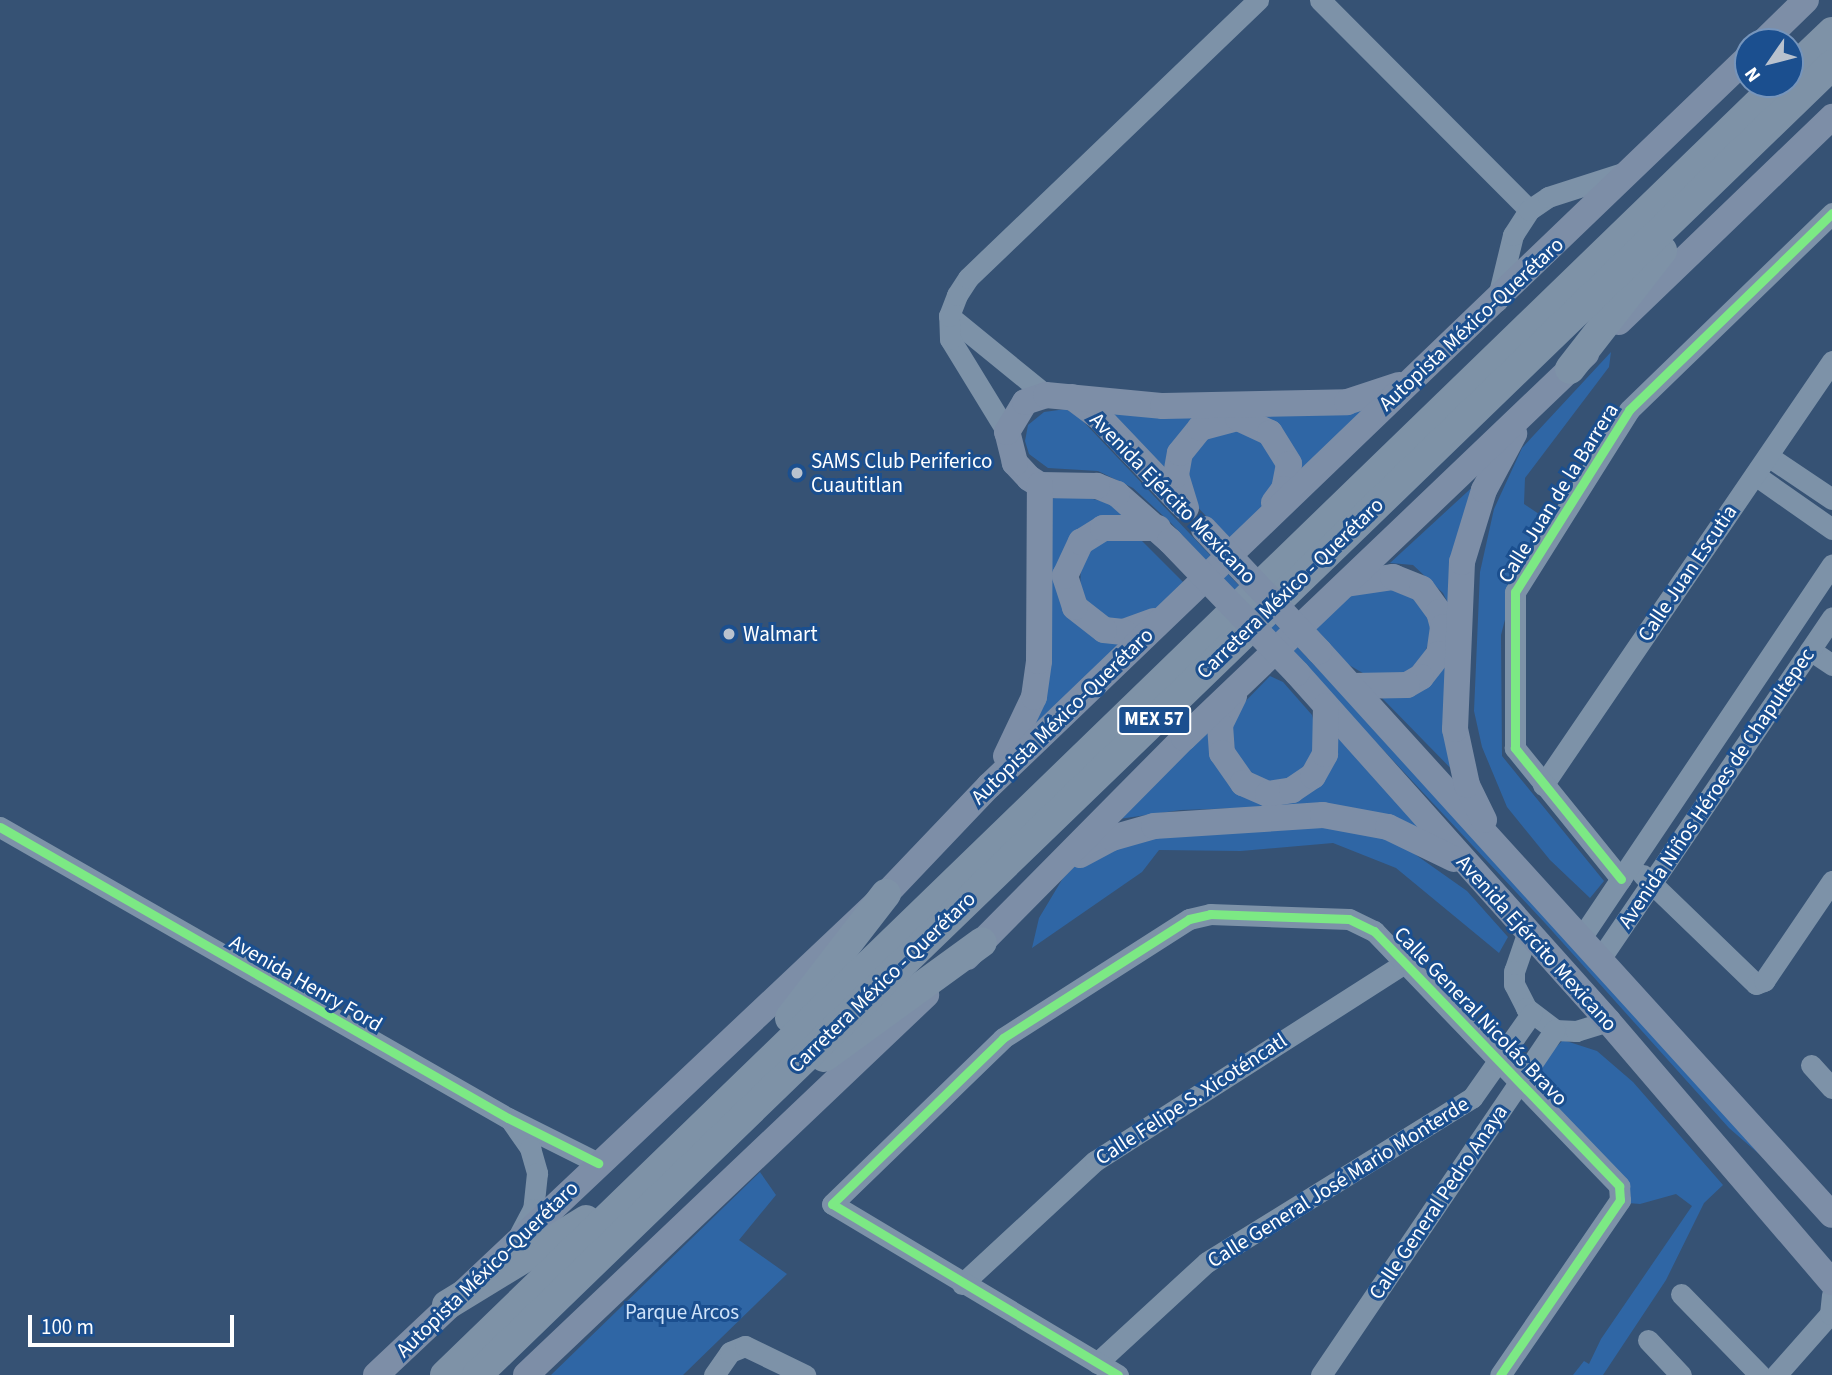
<!DOCTYPE html>
<meta charset="utf-8">
<style>
body{margin:0}
#map{position:relative;width:1832px;height:1375px;overflow:hidden;background:#365274;font-family:"Source Sans 3",sans-serif}
div>[style]{position:absolute}
.green>*{inset:0;background:#2f66a5}
.minor>*{height:21px;margin:-10.5px;padding:0 10.5px;transform-origin:10.5px;border-radius:10.5px;background:#7d92a8}
.major>*{height:26px;margin:-13px;padding:0 13px;transform-origin:13px;border-radius:13px;background:#7d8ea7}
.highway>*{height:30px;margin:-15px;padding:0 15px;transform-origin:15px;border-radius:15px;background:#7e92a7}
.major-bridge>*{height:26px;margin:-13px;padding:0 13px;transform-origin:13px;border-radius:13px;background:#7d8ea7}
.cycleway>*{height:9px;margin:-4.5px;padding:0 4.5px;transform-origin:4.5px;border-radius:4.5px;background:#7ce984}
.dots>*{width:19px;height:19px;translate:-50% -50%;box-sizing:border-box;border:4px solid #1b4f8f;border-radius:50%}
span{translate:-50% -50%;white-space:nowrap;text-align:center;line-height:1.15;-webkit-text-stroke:6px #1b4f8f;paint-order:stroke}
.shield-label span{padding:2px 5px;background:#1b4f8f;border:2px solid;border-radius:5px;-webkit-text-stroke-width:0}
.shield-label{font-size:19px;color:#fff;font-weight:700}
.street-label{font-size:21px;color:#fff}
.poi-label{font-size:21px;color:#fff}
.left{translate:0 -50%;text-align:left}
.park-label{font-size:21px;color:#cfe3fa}
.north{position:absolute;left:1734px;top:28px;width:70px;height:70px;box-sizing:border-box;background:#1b4f8f;border:2px solid #7695bc;border-radius:50%;rotate:235deg;font-size:19px;font-weight:700;line-height:28px;text-align:center;color:#fff}
.north::after{content:'';display:block;margin:auto;width:24px;height:32px;background:#b9c2ce;clip-path:polygon(50% 0,100% 100%,50% 72%,0 100%)}
.scale{position:absolute;left:28px;top:1315px;width:206px;height:32px;box-sizing:border-box;border:4px solid #fff;border-top:0;padding-left:9px;font-size:21px;line-height:24px;white-space:nowrap;color:#fff;-webkit-text-stroke:5px #1b4f8f;paint-order:stroke}
</style>
<div id="map">
<div class="green">
<div style="clip-path:polygon(1611px 352px,1609px 367px,1525px 478px,1524px 504px,1545px 518px,1507px 580px,1510px 600px,1501px 635px,1502px 756px,1604px 881px,1590px 898px,1550px 860px,1507px 807px,1482px 747px,1474px 711px,1480px 572px,1494px 509px,1522px 448px)"></div>
<div style="clip-path:polygon(1375px 402px,1298px 473px,1295px 458px,1220px 414px,1167px 476px,1104px 411px)"></div>
<div style="clip-path:polygon(1066px 409px,1080px 418px,1562px 926px,1759px 1154px,1729px 1128px,1545px 923px,1171px 523px,1133px 488px,1098px 471px,1048px 468px,1029px 454px,1025px 441px,1028px 425px,1044px 412px)"></div>
<div style="clip-path:polygon(1233px 423px,1277px 452px,1277px 492px,1230px 542px,1193px 502px,1184px 468px,1191px 445px)"></div>
<div style="clip-path:polygon(1479px 481px,1456px 562px,1467px 785px,1380px 696px,1407px 695px,1450px 607px,1443px 593px,1413px 565px,1390px 563px)"></div>
<div style="clip-path:polygon(1077px 495px,1113px 504px,1132px 518px,1115px 518px,1058px 583px,1132px 635px,1024px 738px,1049px 499px)"></div>
<div style="clip-path:polygon(1113px 535px,1141px 540px,1185px 584px,1158px 611px,1109px 622px,1080px 600px,1081px 557px)"></div>
<div style="clip-path:polygon(1378px 578px,1415px 594px,1436px 624px,1418px 670px,1375px 680px,1342px 661px,1314px 629px,1355px 590px)"></div>
<div style="clip-path:polygon(1270px 676px,1283px 682px,1312px 715px,1318px 740px,1308px 764px,1289px 779px,1263px 783px,1228px 750px,1235px 712px)"></div>
<div style="clip-path:polygon(1215px 725px,1214px 737px,1281px 801px,1334px 734px,1437px 840px,1242px 808px,1181px 810px,1119px 819px)"></div>
<div style="clip-path:polygon(1362px 827px,1399px 843px,1467px 891px,1508px 937px,1499px 953px,1396px 868px,1333px 843px,1241px 851px,1159px 850px,1142px 872px,1032px 948px,1039px 918px,1063px 878px,1081px 860px,1112px 844px,1205px 829px)"></div>
<div style="clip-path:polygon(1563px 1040px,1597px 1051px,1633px 1082px,1723px 1185px,1704px 1203px,1666px 1280px,1603px 1375px,1573px 1375px,1584px 1361px,1589px 1364px,1601px 1339px,1692px 1206px,1676px 1194px,1640px 1204px,1628px 1203px,1525px 1091px,1535px 1069px)"></div>
<div style="clip-path:polygon(760px 1172px,776px 1195px,739px 1240px,787px 1274px,683px 1375px,551px 1375px)"></div>
</div>
<div class="minor">
<div style="left:1320px;top:0;width:296px;rotate:45.1deg"></div>
<div style="left:1497px;top:301px;width:68px;rotate:-76.4deg"></div>
<div style="left:1513px;top:235px;width:30px;rotate:-57deg"></div>
<div style="left:1529px;top:210px;width:23px;rotate:-34deg"></div>
<div style="left:1548px;top:197px;width:85px;rotate:-17.8deg"></div>
<div style="left:949px;top:316px;width:125px;rotate:39.2deg"></div>
<div style="left:1007px;top:432px;width:109px;rotate:-121.5deg"></div>
<div style="left:950px;top:339px;width:23px;rotate:-92deg"></div>
<div style="left:949px;top:316px;width:22px;rotate:-69deg"></div>
<div style="left:957px;top:295px;width:20px;rotate:-57deg"></div>
<div style="left:968px;top:278px;width:402px;rotate:-43.8deg"></div>
<div style="left:1768px;top:456px;width:77px;rotate:33.9deg"></div>
<div style="left:1755px;top:475px;width:94px;rotate:35deg"></div>
<div style="left:1810px;top:650px;width:27px;rotate:34deg"></div>
<div style="left:1543px;top:785px;width:513px;rotate:-55.72deg"></div>
<div style="left:0;top:827px;width:585px;rotate:29.81deg"></div>
<div style="left:508px;top:1118px;width:101px;rotate:26.6deg"></div>
<div style="left:1643px;top:875px;width:157px;rotate:44deg"></div>
<div style="left:1756px;top:984px;width:9px;rotate:-21deg"></div>
<div style="left:1764px;top:981px;width:121px;rotate:-55.8deg"></div>
<div style="left:1621px;top:879px;width:169px;rotate:-129deg"></div>
<div style="left:1515px;top:748px;width:156px;rotate:-90deg"></div>
<div style="left:1515px;top:592px;width:215px;rotate:-57.9deg"></div>
<div style="left:1629px;top:410px;width:283px;rotate:-44.1deg"></div>
<div style="left:1527px;top:934px;width:39px;rotate:109deg"></div>
<div style="left:1514px;top:971px;width:13px;rotate:90deg"></div>
<div style="left:1514px;top:984px;width:27px;rotate:63deg"></div>
<div style="left:1526px;top:1008px;width:36px;rotate:37deg"></div>
<div style="left:1555px;top:1030px;width:21px;rotate:3deg"></div>
<div style="left:1576px;top:1031px;width:34px;rotate:-17deg"></div>
<div style="left:1581px;top:938px;width:450px;rotate:-56.1deg"></div>
<div style="left:1600px;top:959px;width:413px;rotate:-55.8deg"></div>
<div style="left:1811px;top:1065px;width:31px;rotate:48deg"></div>
<div style="left:512px;top:1122px;width:32px;rotate:55deg"></div>
<div style="left:530px;top:1148px;width:26px;rotate:74deg"></div>
<div style="left:537px;top:1173px;width:36px;rotate:96deg"></div>
<div style="left:533px;top:1209px;width:27px;rotate:118deg"></div>
<div style="left:962px;top:1284px;width:181px;rotate:-42.8deg"></div>
<div style="left:1095px;top:1161px;width:368px;rotate:-32.6deg"></div>
<div style="left:1681px;top:1294px;width:113px;rotate:45.7deg"></div>
<div style="left:1648px;top:1340px;width:48px;rotate:46.7deg"></div>
<div style="left:1097px;top:1363px;width:149px;rotate:-42.6deg"></div>
<div style="left:1207px;top:1262px;width:312px;rotate:-31.8deg"></div>
<div style="left:1472px;top:1098px;width:103px;rotate:-54.9deg"></div>
<div style="left:714px;top:1375px;width:28px;rotate:-55deg"></div>
<div style="left:730px;top:1352px;width:16px;rotate:-22deg"></div>
<div style="left:745px;top:1346px;width:67px;rotate:25.8deg"></div>
<div style="left:1118px;top:1375px;width:333px;rotate:-149.1deg"></div>
<div style="left:832px;top:1204px;width:238px;rotate:-44.1deg"></div>
<div style="left:1003px;top:1038px;width:221px;rotate:-32.6deg"></div>
<div style="left:1189px;top:919px;width:22px;rotate:-13deg"></div>
<div style="left:1210px;top:914px;width:139px;rotate:2.1deg"></div>
<div style="left:1349px;top:919px;width:28px;rotate:26deg"></div>
<div style="left:1374px;top:931px;width:354px;rotate:46.1deg"></div>
<div style="left:1619px;top:1186px;width:14px;rotate:86deg"></div>
<div style="left:1620px;top:1200px;width:212px;rotate:124.4deg"></div>
<div style="left:1321px;top:1375px;width:417px;rotate:-55.9deg"></div>
<div style="left:1776px;top:1375px;width:81px;rotate:-48.5deg"></div>
<div style="left:1830px;top:1314px;width:19px;rotate:-84deg"></div>
</div>
<div class="major">
<div style="left:1763px;top:42px;width:60px;rotate:-44.3deg"></div>
<div style="left:1619px;top:322px;width:296px;rotate:-43.9deg"></div>
<div style="left:1072px;top:397px;width:34px;rotate:37deg"></div>
<div style="left:1099px;top:417px;width:119px;rotate:46.4deg"></div>
<div style="left:1186px;top:508px;width:34px;rotate:-107deg"></div>
<div style="left:1176px;top:475px;width:22px;rotate:-80deg"></div>
<div style="left:1180px;top:453px;width:32px;rotate:-51deg"></div>
<div style="left:1200px;top:428px;width:39px;rotate:-15deg"></div>
<div style="left:1238px;top:418px;width:35px;rotate:25deg"></div>
<div style="left:1270px;top:433px;width:36px;rotate:58deg"></div>
<div style="left:1289px;top:464px;width:25px;rotate:101deg"></div>
<div style="left:1284px;top:489px;width:17px;rotate:126deg"></div>
<div style="left:1170px;top:541px;width:71px;rotate:-138.4deg"></div>
<div style="left:1117px;top:494px;width:22px;rotate:-158deg"></div>
<div style="left:1097px;top:486px;width:57px;rotate:-179deg"></div>
<div style="left:1040px;top:485px;width:13px;rotate:-148deg"></div>
<div style="left:1029px;top:478px;width:21px;rotate:-133deg"></div>
<div style="left:1015px;top:463px;width:32px;rotate:-104deg"></div>
<div style="left:1007px;top:432px;width:35px;rotate:-59deg"></div>
<div style="left:1025px;top:402px;width:22px;rotate:-18deg"></div>
<div style="left:1046px;top:395px;width:118px;rotate:5.4deg"></div>
<div style="left:1163px;top:406px;width:184px;rotate:-1.2deg"></div>
<div style="left:1347px;top:402px;width:55px;rotate:-18.1deg"></div>
<div style="left:1346px;top:584px;width:48px;rotate:-8.5deg"></div>
<div style="left:1393px;top:577px;width:31px;rotate:22deg"></div>
<div style="left:1422px;top:589px;width:29px;rotate:54deg"></div>
<div style="left:1439px;top:612px;width:16px;rotate:75deg"></div>
<div style="left:1443px;top:627px;width:27px;rotate:98deg"></div>
<div style="left:1439px;top:654px;width:29px;rotate:128deg"></div>
<div style="left:1421px;top:677px;width:16px;rotate:150deg"></div>
<div style="left:1407px;top:685px;width:55px;rotate:179deg"></div>
<div style="left:1154px;top:621px;width:33px;rotate:160deg"></div>
<div style="left:1123px;top:632px;width:19px;rotate:-174deg"></div>
<div style="left:1104px;top:630px;width:37px;rotate:-142deg"></div>
<div style="left:1075px;top:607px;width:33px;rotate:-108deg"></div>
<div style="left:1065px;top:576px;width:38px;rotate:-65deg"></div>
<div style="left:1081px;top:542px;width:26px;rotate:-32deg"></div>
<div style="left:1103px;top:528px;width:55px"></div>
<div style="left:1319px;top:651px;width:762px;rotate:47.71deg"></div>
<div style="left:1297px;top:673px;width:467px;rotate:48.2deg"></div>
<div style="left:1608px;top:1021px;width:344px;rotate:49.4deg"></div>
<div style="left:1234px;top:696px;width:32px;rotate:116deg"></div>
<div style="left:1220px;top:725px;width:28px;rotate:86deg"></div>
<div style="left:1222px;top:753px;width:37px;rotate:55deg"></div>
<div style="left:1243px;top:783px;width:27px;rotate:24deg"></div>
<div style="left:1268px;top:794px;width:24px;rotate:-9deg"></div>
<div style="left:1292px;top:790px;width:25px;rotate:-34deg"></div>
<div style="left:1313px;top:776px;width:25px;rotate:-61deg"></div>
<div style="left:1325px;top:754px;width:48px;rotate:-88.8deg"></div>
<div style="left:1006px;top:756px;width:65px;rotate:-64.6deg"></div>
<div style="left:1034px;top:697px;width:36px;rotate:-82deg"></div>
<div style="left:1039px;top:661px;width:176px;rotate:-89.7deg"></div>
<div style="left:1484px;top:820px;width:39px;rotate:-116deg"></div>
<div style="left:1467px;top:785px;width:57px;rotate:-102.1deg"></div>
<div style="left:1455px;top:729px;width:167px;rotate:-87.6deg"></div>
<div style="left:1462px;top:562px;width:75px;rotate:-73deg"></div>
<div style="left:1484px;top:490px;width:64px;rotate:-61.8deg"></div>
<div style="left:1080px;top:855px;width:36px;rotate:-28deg"></div>
<div style="left:1112px;top:838px;width:44px;rotate:-15.9deg"></div>
<div style="left:1154px;top:826px;width:169px;rotate:-3.7deg"></div>
<div style="left:1323px;top:815px;width:66px;rotate:10.5deg"></div>
<div style="left:1388px;top:827px;width:73px;rotate:25.9deg"></div>
<div style="left:967px;top:957px;width:308px;rotate:-45.3deg"></div>
<div style="left:1184px;top:738px;width:556px;rotate:-43.69deg"></div>
<div style="left:376px;top:1375px;width:701px;rotate:-43.32deg"></div>
<div style="left:886px;top:894px;width:149px;rotate:-46.4deg"></div>
<div style="left:989px;top:786px;width:1052px;rotate:-43.84deg"></div>
<div style="left:526px;top:1375px;width:552px;rotate:-43.53deg"></div>
</div>
<div class="highway">
<div style="left:1790px;top:72px;width:58px;rotate:-43.6deg"></div>
<div style="left:1570px;top:369px;width:150px;rotate:-52.1deg"></div>
<div style="left:790px;top:1018px;width:157px;rotate:-52.3deg"></div>
<div style="left:824px;top:1057px;width:195px;rotate:-36deg"></div>
<div style="left:447px;top:1305px;width:163px;rotate:-31.4deg"></div>
<div style="left:445px;top:1375px;width:1856px;rotate:-44.08deg"></div>
<div style="left:477px;top:1375px;width:1885px;rotate:-44.03deg"></div>
</div>
<div class="major-bridge">
<div style="left:1204px;top:529px;width:168px;rotate:46.7deg"></div>
<div style="left:1170px;top:541px;width:183px;rotate:46.1deg"></div>
</div>
<div class="cycleway">
<div style="left:0;top:827px;width:585px;rotate:29.81deg"></div>
<div style="left:508px;top:1118px;width:101px;rotate:26.6deg"></div>
<div style="left:1621px;top:879px;width:169px;rotate:-129deg"></div>
<div style="left:1515px;top:748px;width:156px;rotate:-90deg"></div>
<div style="left:1515px;top:592px;width:215px;rotate:-57.9deg"></div>
<div style="left:1629px;top:410px;width:283px;rotate:-44.1deg"></div>
<div style="left:1118px;top:1375px;width:333px;rotate:-149.1deg"></div>
<div style="left:832px;top:1204px;width:238px;rotate:-44.1deg"></div>
<div style="left:1003px;top:1038px;width:221px;rotate:-32.6deg"></div>
<div style="left:1189px;top:919px;width:22px;rotate:-13deg"></div>
<div style="left:1210px;top:914px;width:139px;rotate:2.1deg"></div>
<div style="left:1349px;top:919px;width:28px;rotate:26deg"></div>
<div style="left:1374px;top:931px;width:354px;rotate:46.1deg"></div>
<div style="left:1619px;top:1186px;width:14px;rotate:86deg"></div>
<div style="left:1620px;top:1200px;width:212px;rotate:124.4deg"></div>
</div>
<div class="dots">
<div style="left:797px;top:473px;background:#b9c2ce"></div>
<div style="left:729px;top:634px;background:#b9c2ce"></div>
</div>
<div class="shield-label">
<span style="left:1154px;top:720px">MEX 57</span>
</div>
<div class="street-label">
<span style="left:1471px;top:324px;rotate:-43deg">Autopista México-Querétaro</span>
<span style="left:1558px;top:493px;rotate:-58deg">Calle Juan de la Barrera</span>
<span style="left:1173px;top:498px;rotate:46deg">Avenida Ejército Mexicano</span>
<span style="left:1687px;top:573px;rotate:-56deg">Calle Juan Escutia</span>
<span style="left:1290px;top:588px;rotate:-44deg">Carretera México - Querétaro</span>
<span style="left:1062px;top:716px;rotate:-44deg">Autopista México-Querétaro</span>
<span style="left:1716px;top:788px;rotate:-56deg">Avenida Niños Héroes de Chapultepec</span>
<span style="left:1537px;top:943px;rotate:48deg">Avenida Ejército Mexicano</span>
<span style="left:882px;top:982px;rotate:-44deg">Carretera México - Querétaro</span>
<span style="left:306px;top:983px;rotate:30deg">Avenida Henry Ford</span>
<span style="left:1481px;top:1016px;rotate:46deg">Calle General Nicolás Bravo</span>
<span style="left:1191px;top:1099px;rotate:-33deg">Calle Felipe S. Xicoténcatl</span>
<span style="left:1338px;top:1182px;rotate:-32deg">Calle General José Mario Monterde</span>
<span style="left:1438px;top:1202px;rotate:-56deg">Calle General Pedro Anaya</span>
<span style="left:487px;top:1269px;rotate:-44deg">Autopista México-Querétaro</span>
</div>
<div class="poi-label">
<span class="left" style="left:811px;top:473px">SAMS Club Periferico<br>Cuautitlan</span>
<span class="left" style="left:743px;top:634px">Walmart</span>
</div>
<div class="park-label">
<span style="left:682px;top:1312px">Parque Arcos</span>
</div>
<div class="north">N</div>
<div class="scale">100 m</div>
</div>
